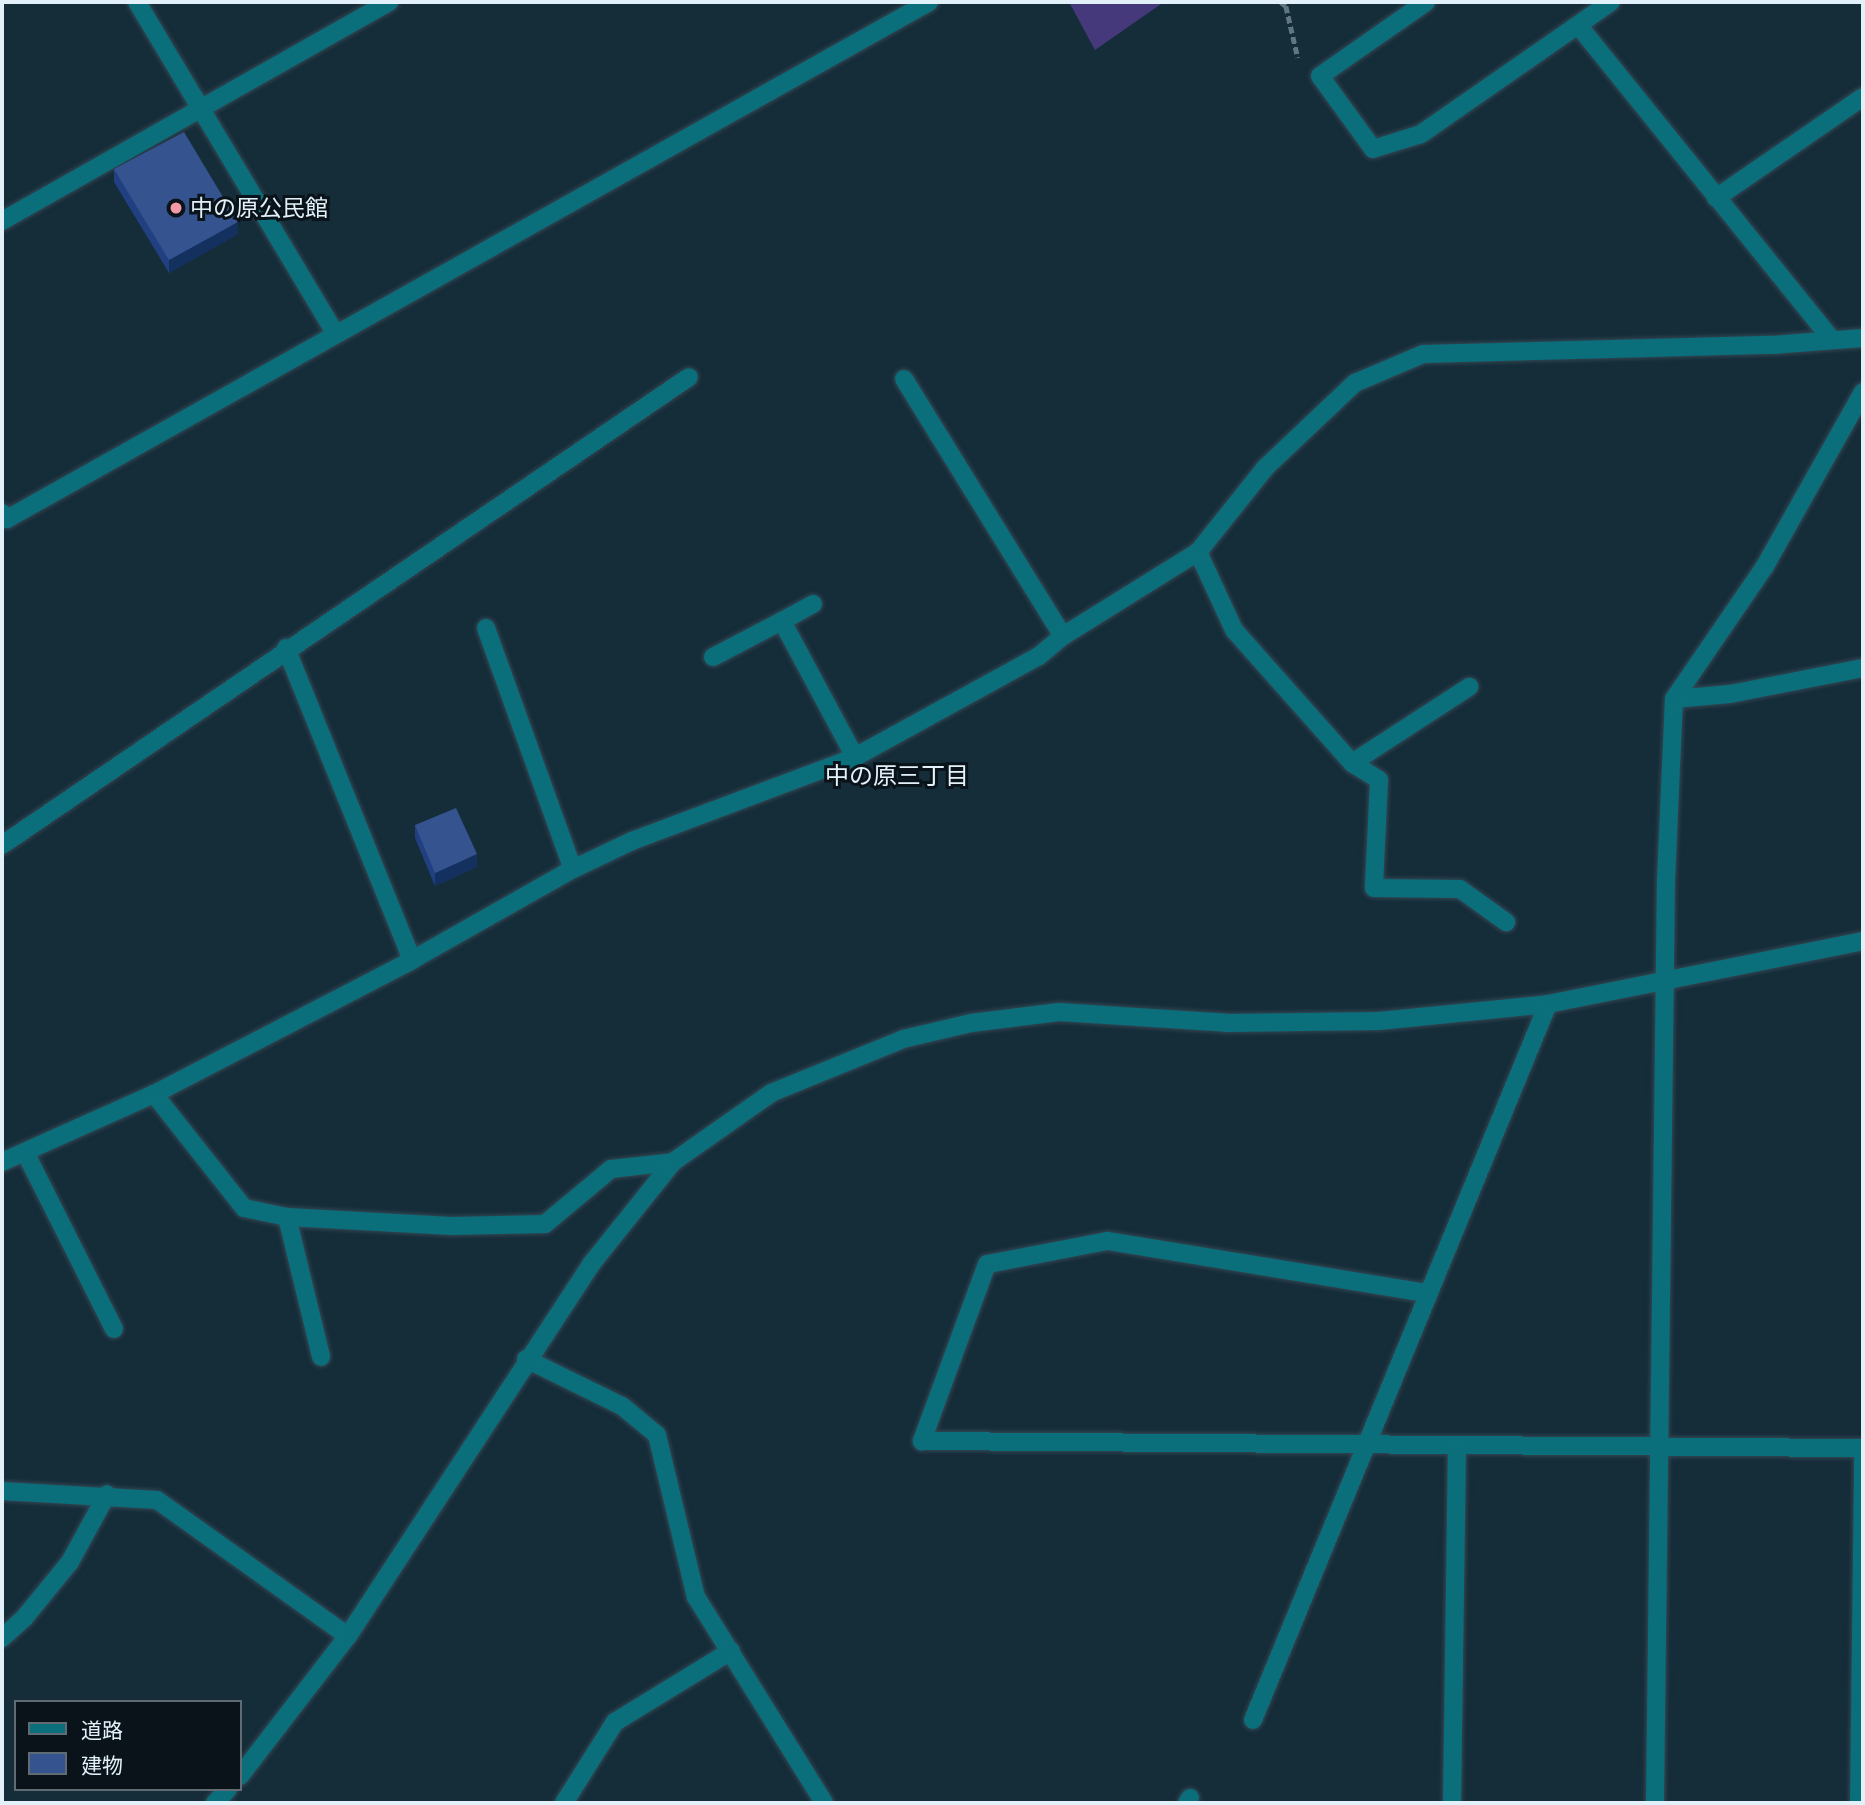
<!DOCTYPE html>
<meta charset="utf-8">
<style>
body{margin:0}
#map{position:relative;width:1865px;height:1805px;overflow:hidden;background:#152c39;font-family:"Zilla Slab","Noto Sans JP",serif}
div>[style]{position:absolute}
.green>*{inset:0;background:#46397b}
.path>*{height:4.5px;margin-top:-2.25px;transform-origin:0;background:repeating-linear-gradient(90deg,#627681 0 7px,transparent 0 10.5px)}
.roads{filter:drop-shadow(0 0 2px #324754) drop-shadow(0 0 2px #324754)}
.minor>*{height:18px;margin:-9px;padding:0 9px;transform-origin:9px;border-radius:9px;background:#0b6f7b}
.wall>*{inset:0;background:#214081}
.shaded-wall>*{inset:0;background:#13305f}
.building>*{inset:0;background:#35538e}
.dots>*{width:19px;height:19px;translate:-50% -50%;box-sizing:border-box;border:4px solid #091319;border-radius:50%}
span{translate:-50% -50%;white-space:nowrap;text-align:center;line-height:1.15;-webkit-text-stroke:6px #091319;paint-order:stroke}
.poi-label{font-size:23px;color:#e2f0f9}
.left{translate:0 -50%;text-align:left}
.neighbourhood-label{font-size:24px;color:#e2f0f9}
.frame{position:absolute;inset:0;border:4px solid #e2f0f9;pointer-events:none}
.legend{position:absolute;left:14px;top:1700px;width:228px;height:91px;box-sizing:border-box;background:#091319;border:2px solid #606b73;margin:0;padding:9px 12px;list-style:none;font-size:21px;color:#e2f0f9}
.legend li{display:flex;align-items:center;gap:14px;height:35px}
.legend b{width:35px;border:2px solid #606b73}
</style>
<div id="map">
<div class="green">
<div style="clip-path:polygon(1069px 2px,1164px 2px,1095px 50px)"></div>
</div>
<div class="path">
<div style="left:1281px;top:2px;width:6px;rotate:39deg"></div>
<div style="left:1286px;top:6px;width:53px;rotate:77deg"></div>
</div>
<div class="roads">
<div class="minor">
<div style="left:137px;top:2px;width:387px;rotate:59.1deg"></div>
<div style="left:1426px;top:2px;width:129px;rotate:145.1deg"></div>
<div style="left:1320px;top:76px;width:90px;rotate:54deg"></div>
<div style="left:1373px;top:149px;width:50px;rotate:-17.4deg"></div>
<div style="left:1421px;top:134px;width:231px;rotate:-34.8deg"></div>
<div style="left:1578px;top:25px;width:402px;rotate:51.1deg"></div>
<div style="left:1716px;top:198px;width:178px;rotate:-34.5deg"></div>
<div style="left:2px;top:221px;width:445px;rotate:-29.5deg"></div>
<div style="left:904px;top:379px;width:302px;rotate:58.3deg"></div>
<div style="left:2px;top:513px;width:8px;rotate:50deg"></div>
<div style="left:7px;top:519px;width:1057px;rotate:-29.28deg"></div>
<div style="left:1198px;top:552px;width:86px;rotate:65.2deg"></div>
<div style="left:1234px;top:630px;width:178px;rotate:48.4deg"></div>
<div style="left:1352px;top:763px;width:32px;rotate:32deg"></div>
<div style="left:1379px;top:780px;width:108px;rotate:92.7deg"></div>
<div style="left:1374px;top:888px;width:86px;rotate:0.7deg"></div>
<div style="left:1460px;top:889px;width:57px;rotate:35.7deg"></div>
<div style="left:813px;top:604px;width:35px;rotate:151deg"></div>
<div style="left:782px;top:621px;width:154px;rotate:61.8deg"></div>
<div style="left:486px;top:628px;width:256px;rotate:70.2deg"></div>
<div style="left:286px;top:648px;width:336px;rotate:68deg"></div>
<div style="left:713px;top:657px;width:78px;rotate:-27.6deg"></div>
<div style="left:1674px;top:699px;width:56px;rotate:-5.1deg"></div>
<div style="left:1730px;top:694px;width:136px;rotate:-11.1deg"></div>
<div style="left:1352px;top:763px;width:140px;rotate:-33deg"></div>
<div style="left:2px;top:845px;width:831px;rotate:-34.26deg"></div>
<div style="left:154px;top:1094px;width:145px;rotate:51.7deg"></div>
<div style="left:244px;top:1208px;width:44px;rotate:11.8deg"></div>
<div style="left:287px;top:1217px;width:165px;rotate:3.1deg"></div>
<div style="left:452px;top:1226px;width:93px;rotate:-1.2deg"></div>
<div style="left:545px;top:1224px;width:86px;rotate:-39.8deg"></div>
<div style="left:611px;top:1169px;width:62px;rotate:-6.4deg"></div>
<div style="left:25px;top:1152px;width:198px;rotate:63.3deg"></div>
<div style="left:2px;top:1162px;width:167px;rotate:-24.1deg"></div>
<div style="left:154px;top:1094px;width:291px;rotate:-27.4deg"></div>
<div style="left:412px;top:960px;width:185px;rotate:-29.5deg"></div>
<div style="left:573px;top:869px;width:65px;rotate:-25.4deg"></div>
<div style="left:632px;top:841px;width:238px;rotate:-20.6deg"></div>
<div style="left:855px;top:757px;width:210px;rotate:-28.8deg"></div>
<div style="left:1039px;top:656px;width:31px;rotate:-40deg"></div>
<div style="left:1063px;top:636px;width:159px;rotate:-31.9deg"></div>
<div style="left:1198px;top:552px;width:107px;rotate:-51.4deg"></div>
<div style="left:1265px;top:468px;width:124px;rotate:-43.4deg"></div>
<div style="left:1355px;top:383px;width:74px;rotate:-23.1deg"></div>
<div style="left:1423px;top:354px;width:349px;rotate:-1.5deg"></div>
<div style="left:1772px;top:345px;width:91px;rotate:-4.4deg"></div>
<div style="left:287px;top:1217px;width:144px;rotate:76.3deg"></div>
<div style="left:1426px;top:1293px;width:323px;rotate:-170.7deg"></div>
<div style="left:1107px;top:1241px;width:122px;rotate:169.1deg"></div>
<div style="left:987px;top:1264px;width:189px;rotate:110.2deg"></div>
<div style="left:922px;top:1441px;width:941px;rotate:0.43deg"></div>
<div style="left:526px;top:1359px;width:107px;rotate:26.1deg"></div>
<div style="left:622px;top:1406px;width:45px;rotate:39.6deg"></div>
<div style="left:657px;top:1435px;width:167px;rotate:76.5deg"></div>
<div style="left:696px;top:1597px;width:243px;rotate:58.1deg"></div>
<div style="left:2px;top:1491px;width:155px;rotate:3.3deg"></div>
<div style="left:157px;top:1500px;width:234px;rotate:35.5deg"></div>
<div style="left:2px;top:1638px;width:31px;rotate:-42deg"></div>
<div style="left:25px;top:1617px;width:71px;rotate:-50.7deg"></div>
<div style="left:70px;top:1562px;width:77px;rotate:-61.4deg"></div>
<div style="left:1253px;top:1720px;width:774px;rotate:-67.61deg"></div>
<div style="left:240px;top:1776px;width:177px;rotate:-52.4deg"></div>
<div style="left:348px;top:1636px;width:446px;rotate:-56.8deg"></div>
<div style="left:592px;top:1263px;width:129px;rotate:-51.3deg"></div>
<div style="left:673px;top:1162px;width:120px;rotate:-35.1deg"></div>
<div style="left:771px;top:1093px;width:143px;rotate:-22.2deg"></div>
<div style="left:903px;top:1039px;width:70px;rotate:-13.2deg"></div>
<div style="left:971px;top:1023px;width:89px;rotate:-7.1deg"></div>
<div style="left:1059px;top:1012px;width:168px;rotate:3.7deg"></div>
<div style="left:1227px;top:1023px;width:152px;rotate:-0.8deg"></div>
<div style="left:1379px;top:1021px;width:170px;rotate:-5.7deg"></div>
<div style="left:1548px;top:1004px;width:321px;rotate:-11.3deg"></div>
<div style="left:215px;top:1803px;width:19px;rotate:-47deg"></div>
<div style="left:564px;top:1803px;width:96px;rotate:-57.8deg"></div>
<div style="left:615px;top:1722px;width:136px;rotate:-31.5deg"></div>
<div style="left:1187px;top:1803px;width:6px;rotate:-59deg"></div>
<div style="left:1452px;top:1803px;width:355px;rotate:-89.2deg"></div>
<div style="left:1655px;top:1803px;width:922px;rotate:-89.32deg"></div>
<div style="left:1666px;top:881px;width:182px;rotate:-87.5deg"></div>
<div style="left:1674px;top:699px;width:161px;rotate:-55.6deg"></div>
<div style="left:1765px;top:566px;width:200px;rotate:-60.6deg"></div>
<div style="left:1859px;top:1803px;width:344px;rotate:-89.3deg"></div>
</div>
</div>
<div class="wall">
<div style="clip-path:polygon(114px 169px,238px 234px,169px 273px,114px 182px)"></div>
<div style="clip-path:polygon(415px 825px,477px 867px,435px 886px,415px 838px)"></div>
</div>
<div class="shaded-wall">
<div style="clip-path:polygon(238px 222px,238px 234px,169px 273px,169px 260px)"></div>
<div style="clip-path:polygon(477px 854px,477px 867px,435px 886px,435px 873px)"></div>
</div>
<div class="building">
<div style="clip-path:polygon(184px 132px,238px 222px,169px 260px,114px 169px)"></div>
<div style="clip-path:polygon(456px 808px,477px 854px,435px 873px,415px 825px)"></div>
</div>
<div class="dots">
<div style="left:176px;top:208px;background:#f49aa6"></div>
</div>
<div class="poi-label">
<span class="left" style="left:190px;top:208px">中の原公民館</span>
</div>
<div class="neighbourhood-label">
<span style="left:897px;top:776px">中の原三丁目</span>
</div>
<div class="frame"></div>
<ul class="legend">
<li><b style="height:9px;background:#0b6f7b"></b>道路</li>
<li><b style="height:19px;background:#35538e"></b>建物</li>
</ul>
</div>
